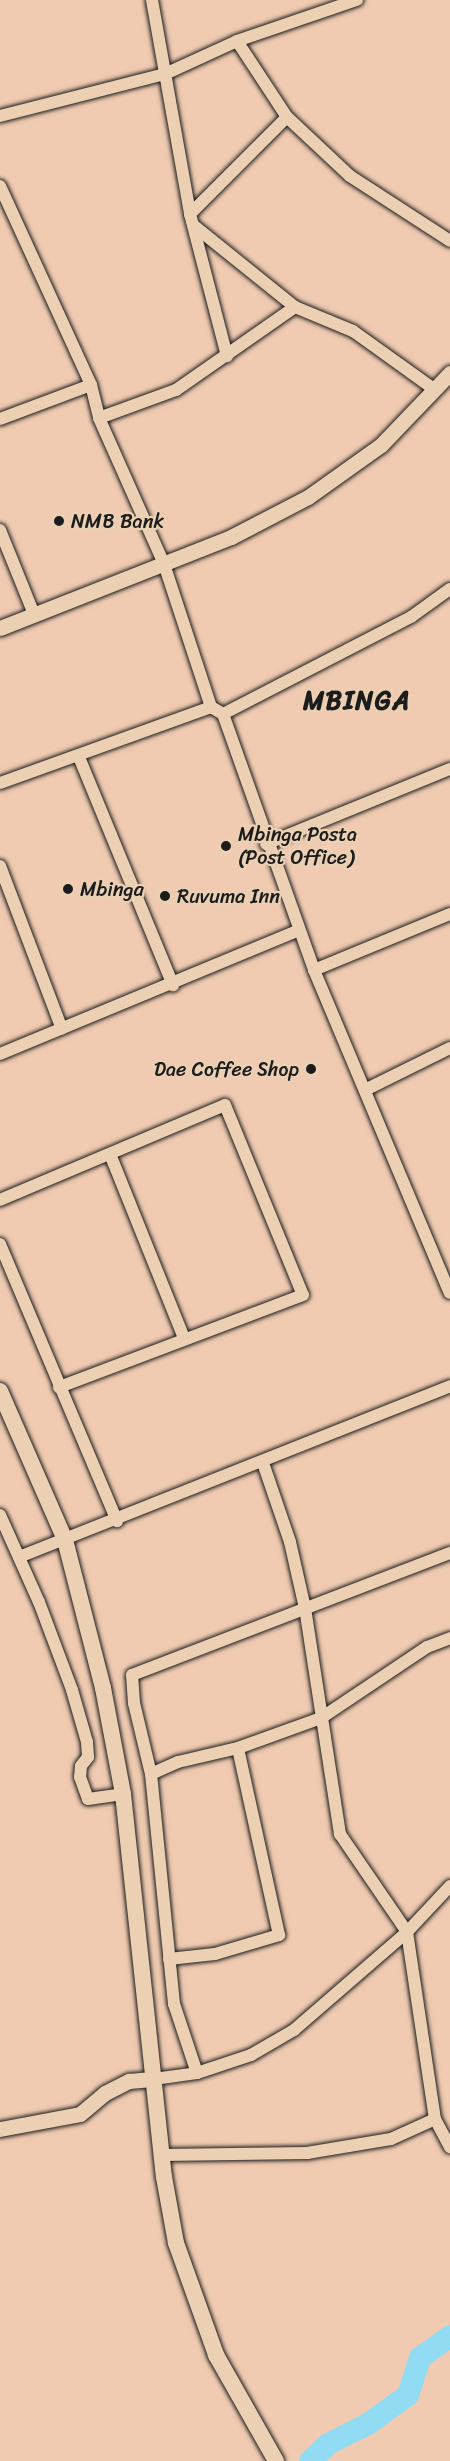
<!DOCTYPE html>
<style>
body{margin:0}
#map{position:relative;width:450px;height:2461px;overflow:hidden;background:#f0cbb2;font-family:Sriracha,sans-serif}
div>[style]{position:absolute}
.river>*{height:22px;margin:-11px;padding:0 11px;transform-origin:11px;border-radius:11px;background:#91dcf2}
.roads{filter:drop-shadow(0 0 2px #1c1c1c) drop-shadow(0 0 2px #1c1c1c)}
.minor>*{height:12px;margin:-6px;padding:0 6px;transform-origin:6px;border-radius:6px;background:#ecd0b3}
.tertiary>*{height:15px;margin:-7.5px;padding:0 7.5px;transform-origin:7.5px;border-radius:7.5px;background:#ecd0b3}
.secondary>*{height:16px;margin:-8px;padding:0 8px;transform-origin:8px;border-radius:8px;background:#ecd0b3}
.dots>*{width:16px;height:16px;translate:-50% -50%;box-sizing:border-box;border:3px solid #ecd0b3;border-radius:50%}
span{translate:-50% -50%;white-space:nowrap;text-align:center;line-height:1.15;-webkit-text-stroke:4.5px #ecd0b3;paint-order:stroke}
.poi-label{font-size:20px;color:#1c1c1c}
.left{translate:0 -50%;text-align:left}
.right{translate:-100% -50%;text-align:right}
.district-label{font-size:26px;color:#1c1c1c;font-weight:700;letter-spacing:1.5px}
</style>
<div id="map">
<div class="river">
<div style="left:310px;top:2461px;width:25px;rotate:-43deg"></div>
<div style="left:328px;top:2444px;width:45px;rotate:-26.6deg"></div>
<div style="left:368px;top:2424px;width:49px;rotate:-35.9deg"></div>
<div style="left:408px;top:2395px;width:39px;rotate:-72deg"></div>
<div style="left:420px;top:2358px;width:37px;rotate:-36deg"></div>
</div>
<div class="roads">
<div class="minor">
<div style="left:152px;top:0;width:217px;rotate:79.9deg"></div>
<div style="left:190px;top:214px;width:147px;rotate:75.4deg"></div>
<div style="left:237px;top:41px;width:91px;rotate:56.7deg"></div>
<div style="left:287px;top:117px;width:86px;rotate:43.1deg"></div>
<div style="left:350px;top:176px;width:119px;rotate:33deg"></div>
<div style="left:0;top:116px;width:170px;rotate:-14.3deg"></div>
<div style="left:165px;top:74px;width:79px;rotate:-24.6deg"></div>
<div style="left:237px;top:41px;width:127px;rotate:-18.9deg"></div>
<div style="left:0;top:186px;width:219px;rotate:65.4deg"></div>
<div style="left:91px;top:385px;width:34px;rotate:76deg"></div>
<div style="left:99px;top:418px;width:160px;rotate:66deg"></div>
<div style="left:164px;top:564px;width:151px;rotate:71.8deg"></div>
<div style="left:211px;top:707px;width:14px;rotate:30deg"></div>
<div style="left:223px;top:714px;width:272px;rotate:70.4deg"></div>
<div style="left:314px;top:970px;width:350px;rotate:67.2deg"></div>
<div style="left:190px;top:214px;width:137px;rotate:-45deg"></div>
<div style="left:193px;top:225px;width:131px;rotate:38.8deg"></div>
<div style="left:295px;top:307px;width:63px;rotate:22.5deg"></div>
<div style="left:353px;top:331px;width:101px;rotate:35.7deg"></div>
<div style="left:99px;top:418px;width:82px;rotate:-20deg"></div>
<div style="left:176px;top:390px;width:145px;rotate:-34.9deg"></div>
<div style="left:0;top:419px;width:97px;rotate:-20.5deg"></div>
<div style="left:0;top:530px;width:91px;rotate:68deg"></div>
<div style="left:223px;top:714px;width:212px;rotate:-27.3deg"></div>
<div style="left:411px;top:617px;width:48px;rotate:-35.7deg"></div>
<div style="left:79px;top:757px;width:247px;rotate:67.6deg"></div>
<div style="left:0;top:783px;width:224px;rotate:-19.8deg"></div>
<div style="left:266px;top:844px;width:199px;rotate:-22.2deg"></div>
<div style="left:0;top:866px;width:174px;rotate:69.2deg"></div>
<div style="left:314px;top:970px;width:147px;rotate:-22.4deg"></div>
<div style="left:0;top:1054px;width:324px;rotate:-22.5deg"></div>
<div style="left:365px;top:1090px;width:95px;rotate:-26.3deg"></div>
<div style="left:110px;top:1154px;width:198px;rotate:68.1deg"></div>
<div style="left:0;top:1200px;width:244px;rotate:-22.9deg"></div>
<div style="left:225px;top:1105px;width:205px;rotate:67.7deg"></div>
<div style="left:303px;top:1295px;width:261px;rotate:159.3deg"></div>
<div style="left:0;top:1244px;width:301px;rotate:67.1deg"></div>
<div style="left:263px;top:1463px;width:83px;rotate:71.1deg"></div>
<div style="left:290px;top:1542px;width:68px;rotate:77.2deg"></div>
<div style="left:305px;top:1608px;width:229px;rotate:81.2deg"></div>
<div style="left:340px;top:1834px;width:119px;rotate:55.6deg"></div>
<div style="left:407px;top:1932px;width:189px;rotate:81.5deg"></div>
<div style="left:435px;top:2119px;width:32px;rotate:62deg"></div>
<div style="left:0;top:1515px;width:95px;rotate:65.9deg"></div>
<div style="left:39px;top:1602px;width:94px;rotate:69.4deg"></div>
<div style="left:72px;top:1690px;width:54px;rotate:73.9deg"></div>
<div style="left:87px;top:1742px;width:15px;rotate:86deg"></div>
<div style="left:88px;top:1757px;width:11px;rotate:128deg"></div>
<div style="left:81px;top:1766px;width:11px;rotate:95deg"></div>
<div style="left:80px;top:1777px;width:23px;rotate:70deg"></div>
<div style="left:88px;top:1799px;width:35px;rotate:-8deg"></div>
<div style="left:19px;top:1557px;width:464px;rotate:-21.6deg"></div>
<div style="left:151px;top:1774px;width:30px;rotate:-24deg"></div>
<div style="left:178px;top:1762px;width:62px;rotate:-13.1deg"></div>
<div style="left:238px;top:1748px;width:88px;rotate:-19.9deg"></div>
<div style="left:321px;top:1718px;width:128px;rotate:-33.8deg"></div>
<div style="left:427px;top:1647px;width:25px;rotate:-21deg"></div>
<div style="left:169px;top:1959px;width:46px;rotate:-6.2deg"></div>
<div style="left:215px;top:1954px;width:67px;rotate:-16.5deg"></div>
<div style="left:279px;top:1935px;width:191px;rotate:-102.4deg"></div>
<div style="left:197px;top:2073px;width:73px;rotate:-108.4deg"></div>
<div style="left:174px;top:2004px;width:231px;rotate:-95.7deg"></div>
<div style="left:151px;top:1774px;width:73px;rotate:-103.5deg"></div>
<div style="left:134px;top:1703px;width:28px;rotate:-94deg"></div>
<div style="left:132px;top:1675px;width:341px;rotate:-21deg"></div>
<div style="left:154px;top:2079px;width:43px;rotate:-7.9deg"></div>
<div style="left:197px;top:2073px;width:57px;rotate:-18.4deg"></div>
<div style="left:251px;top:2055px;width:50px;rotate:-30.2deg"></div>
<div style="left:294px;top:2030px;width:150px;rotate:-40.9deg"></div>
<div style="left:407px;top:1932px;width:63px;rotate:-46.9deg"></div>
<div style="left:162px;top:2155px;width:145px;rotate:-0.8deg"></div>
<div style="left:307px;top:2153px;width:85px;rotate:-9.5deg"></div>
<div style="left:391px;top:2139px;width:48px;rotate:-24.4deg"></div>
</div>
<div class="tertiary">
<div style="left:0;top:628px;width:248px;rotate:-21.5deg"></div>
<div style="left:231px;top:537px;width:87px;rotate:-27.5deg"></div>
<div style="left:308px;top:497px;width:90px;rotate:-35.5deg"></div>
<div style="left:381px;top:445px;width:100px;rotate:-46.2deg"></div>
<div style="left:0;top:2129px;width:81px;rotate:-10.6deg"></div>
<div style="left:80px;top:2114px;width:33px;rotate:-40deg"></div>
<div style="left:105px;top:2093px;width:27px;rotate:-27deg"></div>
<div style="left:129px;top:2081px;width:25px;rotate:-5deg"></div>
</div>
<div class="secondary">
<div style="left:0;top:1391px;width:163px;rotate:66.4deg"></div>
<div style="left:65px;top:1540px;width:153px;rotate:75.6deg"></div>
<div style="left:103px;top:1688px;width:108px;rotate:79.3deg"></div>
<div style="left:123px;top:1794px;width:385px;rotate:83.9deg"></div>
<div style="left:164px;top:2177px;width:67px;rotate:79.7deg"></div>
<div style="left:176px;top:2243px;width:119px;rotate:70.3deg"></div>
<div style="left:216px;top:2355px;width:122px;rotate:60.5deg"></div>
</div>
</div>
<div class="dots">
<div style="left:59px;top:521px;background:#1c1c1c"></div>
<div style="left:226px;top:846px;background:#1c1c1c"></div>
<div style="left:68px;top:889px;background:#1c1c1c"></div>
<div style="left:165px;top:896px;background:#1c1c1c"></div>
<div style="left:311px;top:1069px;background:#1c1c1c"></div>
</div>
<div class="poi-label">
<span class="left" style="left:71px;top:521px">NMB Bank</span>
<span class="left" style="left:238px;top:846px">Mbinga Posta<br>(Post Office)</span>
<span class="left" style="left:80px;top:889px">Mbinga</span>
<span class="left" style="left:177px;top:896px">Ruvuma Inn</span>
<span class="right" style="left:299px;top:1069px">Dae Coffee Shop</span>
</div>
<div class="district-label">
<span style="left:357px;top:701px">MBINGA</span>
</div>
</div>
